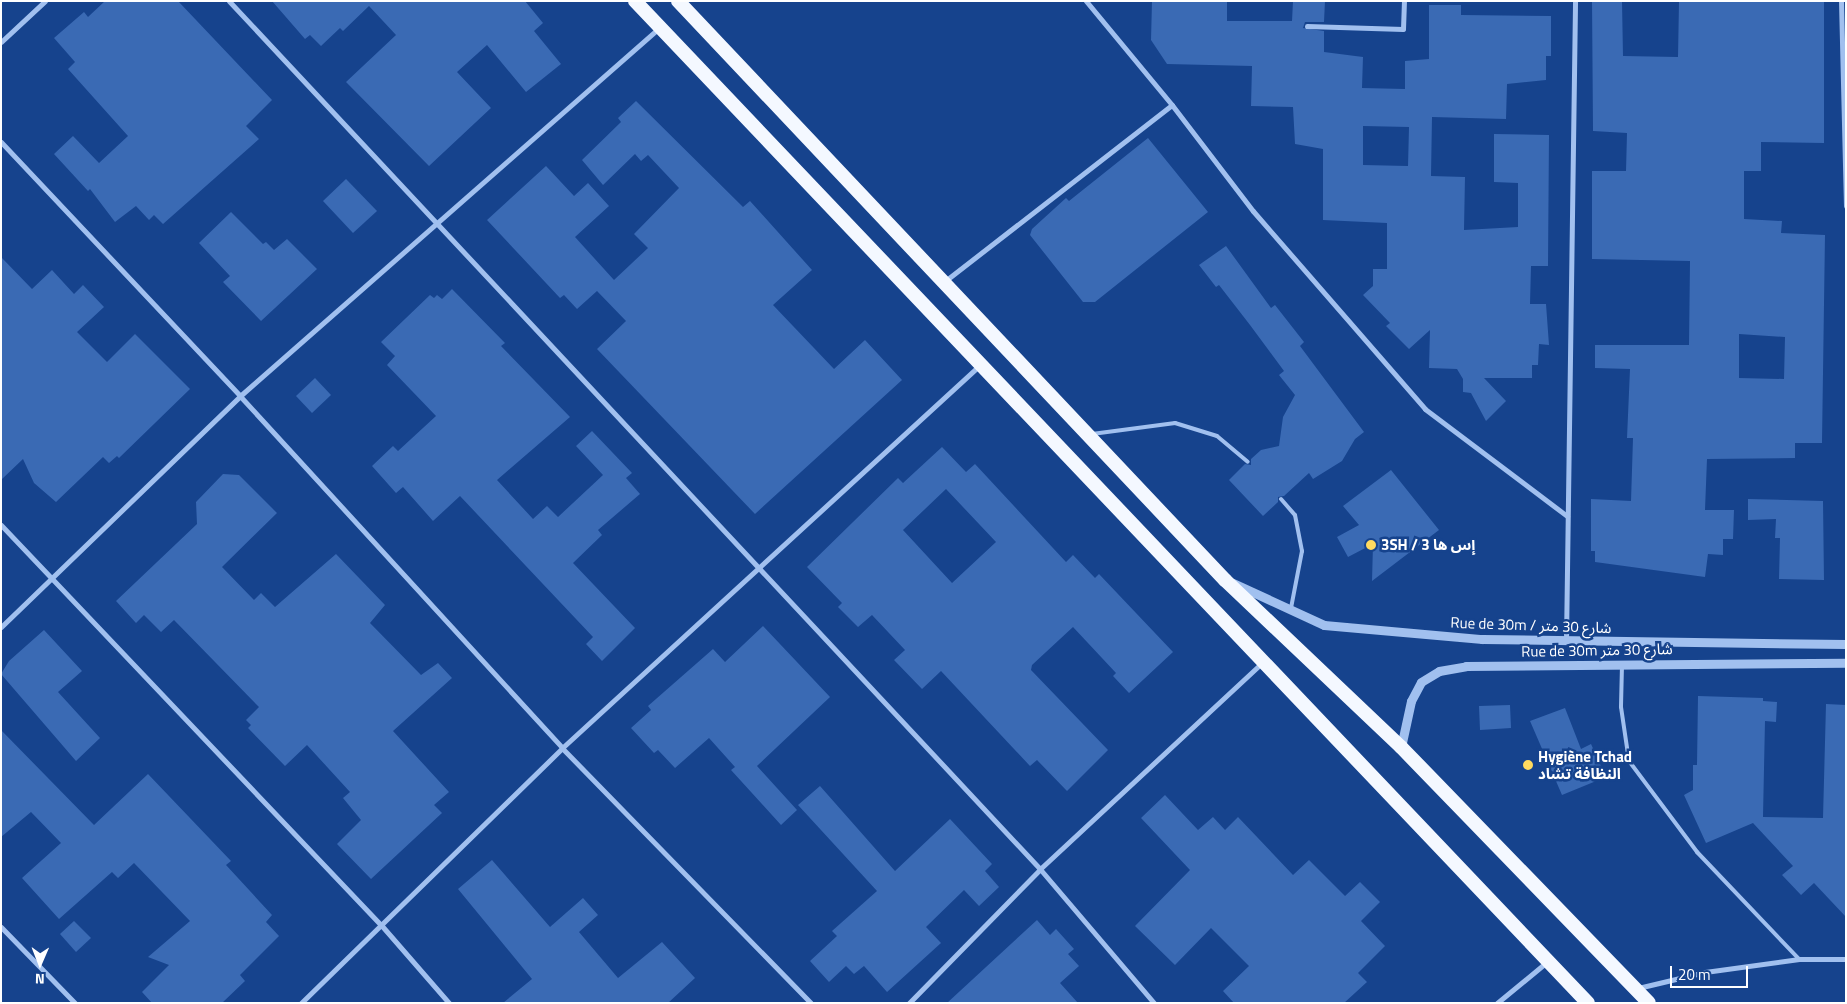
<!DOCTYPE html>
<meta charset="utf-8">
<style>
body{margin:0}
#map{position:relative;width:1847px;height:1004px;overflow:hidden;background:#16438d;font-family:"Titillium Web","Noto Sans Arabic",sans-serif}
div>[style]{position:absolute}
.building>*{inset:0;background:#3a6ab4}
.service>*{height:4px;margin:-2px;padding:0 2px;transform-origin:2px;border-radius:2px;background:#a1c0ef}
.minor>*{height:5px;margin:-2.5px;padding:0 2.5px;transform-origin:2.5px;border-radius:2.5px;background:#a1c0ef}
.tertiary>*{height:9px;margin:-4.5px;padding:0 4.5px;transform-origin:4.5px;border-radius:4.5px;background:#a1c0ef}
.trunk>*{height:14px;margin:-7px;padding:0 7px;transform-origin:7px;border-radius:7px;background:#f4f8ff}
.dots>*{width:14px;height:14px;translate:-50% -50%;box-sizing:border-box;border:2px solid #16438d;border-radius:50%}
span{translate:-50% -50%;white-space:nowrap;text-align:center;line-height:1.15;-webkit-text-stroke:5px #16438d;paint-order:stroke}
.poi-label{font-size:15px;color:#fff;font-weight:700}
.left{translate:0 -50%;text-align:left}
.street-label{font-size:15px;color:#fff}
.frame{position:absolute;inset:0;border:2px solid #fff;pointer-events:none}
.north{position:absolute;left:15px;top:939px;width:50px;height:50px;-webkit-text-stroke:4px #16438d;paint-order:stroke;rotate:181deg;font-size:14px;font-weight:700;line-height:20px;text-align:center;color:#fff}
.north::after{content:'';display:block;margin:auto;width:18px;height:22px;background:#fff;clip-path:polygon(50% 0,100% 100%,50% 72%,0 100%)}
.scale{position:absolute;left:1670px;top:966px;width:78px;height:22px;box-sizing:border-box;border:2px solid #fff;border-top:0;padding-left:6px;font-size:15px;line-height:18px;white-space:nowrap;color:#fff;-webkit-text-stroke:4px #16438d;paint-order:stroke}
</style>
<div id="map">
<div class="building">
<div style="clip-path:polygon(105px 1px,178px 1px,272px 100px,246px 126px,259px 139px,163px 224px,154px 215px,149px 220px,136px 206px,115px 222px,90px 189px,88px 191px,54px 154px,73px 136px,99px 163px,128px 136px,68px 69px,75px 62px,54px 38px,84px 12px,88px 17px)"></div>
<div style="clip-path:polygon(272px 1px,525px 1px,543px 23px,534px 31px,561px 64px,526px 92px,487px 45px,457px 72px,491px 108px,429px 166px,346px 82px,396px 35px,369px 6px,343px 31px,340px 28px,321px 46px,310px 35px,305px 39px)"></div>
<div style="clip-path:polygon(evenodd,1152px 1px,1227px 1px,1227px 21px,1292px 21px,1293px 1px,1325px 1px,1324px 22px,1305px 22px,1303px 28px,1324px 31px,1324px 52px,1363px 57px,1362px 88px,1405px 89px,1405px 61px,1429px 59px,1429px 5px,1461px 5px,1461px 15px,1551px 16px,1551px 56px,1546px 56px,1546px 80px,1507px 84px,1506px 119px,1432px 117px,1431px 176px,1465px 177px,1464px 230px,1518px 227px,1518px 183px,1494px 182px,1494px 134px,1549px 135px,1548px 266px,1531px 266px,1530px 304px,1546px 304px,1549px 345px,1539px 344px,1538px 365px,1532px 365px,1532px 378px,1484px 378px,1506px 401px,1486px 421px,1471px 393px,1463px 392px,1463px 379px,1457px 369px,1429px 368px,1430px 330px,1409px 349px,1386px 326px,1390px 323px,1363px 295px,1373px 286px,1373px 269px,1387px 269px,1387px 223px,1323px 220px,1323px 149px,1295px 144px,1293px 107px,1251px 106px,1252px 66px,1167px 64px,1151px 40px,1152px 1px,1363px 126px,1409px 127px,1408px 166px,1363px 165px,1363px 126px)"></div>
<div style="clip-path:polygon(evenodd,1592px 1px,1622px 1px,1623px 56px,1678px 57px,1679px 1px,1824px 1px,1824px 143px,1761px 142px,1761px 171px,1744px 171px,1744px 219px,1782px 221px,1781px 233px,1825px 235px,1822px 443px,1795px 443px,1795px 458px,1707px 459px,1705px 510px,1734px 510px,1733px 539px,1723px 539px,1723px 555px,1708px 554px,1705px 577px,1595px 562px,1595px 551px,1591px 551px,1591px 499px,1631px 501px,1633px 438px,1627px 438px,1630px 369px,1595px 368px,1595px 345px,1689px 345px,1690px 261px,1592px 259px,1592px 171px,1626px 171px,1627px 133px,1593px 131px,1592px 1px,1739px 334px,1785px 337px,1784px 379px,1739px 378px,1739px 334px)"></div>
<div style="clip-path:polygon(636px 101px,743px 207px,750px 201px,812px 270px,773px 305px,834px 369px,865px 340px,902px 380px,755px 514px,597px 349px,626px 321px,597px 291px,577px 309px,564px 295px,560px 298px,487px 220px,546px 166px,574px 196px,588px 183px,609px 206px,575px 237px,614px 280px,648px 248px,634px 234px,679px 188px,648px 155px,641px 161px,635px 154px,603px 185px,582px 160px,621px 122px,618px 118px)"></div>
<div style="clip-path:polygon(1148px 138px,1208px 212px,1095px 302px,1083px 302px,1030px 235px,1032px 229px,1066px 198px,1069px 201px)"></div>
<div style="clip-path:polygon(346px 179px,377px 211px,353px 233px,323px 201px)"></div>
<div style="clip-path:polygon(231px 212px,263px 244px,266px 242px,274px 250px,287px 239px,317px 269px,261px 321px,223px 282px,230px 276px,199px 243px)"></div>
<div style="clip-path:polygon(1226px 246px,1271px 308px,1275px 305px,1304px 342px,1300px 346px,1364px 432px,1355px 439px,1342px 461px,1313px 479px,1309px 473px,1284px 496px,1278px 497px,1278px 502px,1263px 516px,1229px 480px,1245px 464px,1251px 465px,1251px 459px,1261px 450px,1279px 446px,1283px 417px,1295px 395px,1279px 375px,1284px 371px,1250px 325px,1219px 285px,1216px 287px,1199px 265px)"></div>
<div style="clip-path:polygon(1px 257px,32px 289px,52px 270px,74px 294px,83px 285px,104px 307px,77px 332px,107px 362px,135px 334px,190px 389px,119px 458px,117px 456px,109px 463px,103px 457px,56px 502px,34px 483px,23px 459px,1px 480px)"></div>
<div style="clip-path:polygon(452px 289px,505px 343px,501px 346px,570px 417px,497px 480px,533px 519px,547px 506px,558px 517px,603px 475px,576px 446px,592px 431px,632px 473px,626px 478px,640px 494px,598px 530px,602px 535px,573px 563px,635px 628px,602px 661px,586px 644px,593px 637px,460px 496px,433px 521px,403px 487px,396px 493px,372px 466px,393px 446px,398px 451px,436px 416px,387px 365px,395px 356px,381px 342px,430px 295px,434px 298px,437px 295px,442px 299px)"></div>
<div style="clip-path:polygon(315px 378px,331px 395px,312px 413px,296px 396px)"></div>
<div style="clip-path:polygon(evenodd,942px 447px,966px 472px,975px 464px,1066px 562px,1073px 555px,1095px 578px,1099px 574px,1173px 652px,1129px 693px,1113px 676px,1116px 673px,1073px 627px,1032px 665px,1031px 670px,1108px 750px,1067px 791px,1037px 760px,1030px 766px,941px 671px,922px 689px,894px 660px,905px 650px,872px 615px,858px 627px,838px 607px,842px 603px,807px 567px,898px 478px,903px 483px,942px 447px,946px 489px,996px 542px,952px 583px,903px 530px,946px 489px)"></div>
<div style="clip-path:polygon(1391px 470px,1439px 530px,1372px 581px,1373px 544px,1348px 557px,1337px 537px,1359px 525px,1343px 506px)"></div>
<div style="clip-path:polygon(223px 474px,239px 475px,277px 513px,222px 567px,254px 600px,261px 593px,275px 607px,336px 554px,385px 605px,370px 623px,421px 675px,438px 663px,452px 678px,393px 731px,449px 792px,434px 805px,442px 813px,371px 879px,337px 844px,361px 820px,343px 798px,350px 792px,307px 745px,285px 766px,248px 728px,251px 725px,246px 720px,259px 707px,174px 620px,161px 632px,144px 615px,136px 623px,116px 601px,197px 524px,196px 502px)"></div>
<div style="clip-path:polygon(1748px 499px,1823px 501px,1824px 580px,1779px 579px,1780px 538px,1775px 538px,1776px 519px,1748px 520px)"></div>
<div style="clip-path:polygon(763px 626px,830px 697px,757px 766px,797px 810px,781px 825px,731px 770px,735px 767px,709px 738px,675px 768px,658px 750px,654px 753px,631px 728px,651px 710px,648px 706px,713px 649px,725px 662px)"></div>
<div style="clip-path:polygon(44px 630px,82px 671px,58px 692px,100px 738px,76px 761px,1px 674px,9px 661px)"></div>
<div style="clip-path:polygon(1698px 696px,1763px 698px,1763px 701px,1777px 702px,1776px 722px,1765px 721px,1763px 817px,1823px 818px,1826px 704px,1846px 705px,1846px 917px,1814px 883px,1801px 895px,1782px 875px,1793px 866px,1753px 823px,1706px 843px,1684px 795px,1693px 790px,1693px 765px,1697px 765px)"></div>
<div style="clip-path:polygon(1510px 705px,1511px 728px,1480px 730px,1479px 706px)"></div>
<div style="clip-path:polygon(1565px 708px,1581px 749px,1591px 744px,1606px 777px,1562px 795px,1530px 721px)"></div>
<div style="clip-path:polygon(1px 730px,94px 825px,148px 774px,231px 861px,226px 865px,272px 915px,266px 922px,279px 936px,240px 975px,245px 981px,222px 1003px,152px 1003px,142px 992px,169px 965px,148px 957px,190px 921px,134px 863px,118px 878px,112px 872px,59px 919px,22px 878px,61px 843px,31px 812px,1px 837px)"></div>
<div style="clip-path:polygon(820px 786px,895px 871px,950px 819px,992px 864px,985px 871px,999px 887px,979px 906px,964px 890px,926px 927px,941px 943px,887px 992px,864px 966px,854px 974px,846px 966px,829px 982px,810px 961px,837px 936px,832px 931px,877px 891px,798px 805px)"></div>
<div style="clip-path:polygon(1165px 795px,1198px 830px,1213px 817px,1225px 830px,1238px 817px,1293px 875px,1309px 860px,1345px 896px,1360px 882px,1380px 902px,1361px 921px,1385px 946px,1358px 973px,1367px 982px,1344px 1003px,1234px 1003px,1223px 991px,1249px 966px,1211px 928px,1175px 965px,1135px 926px,1190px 870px,1141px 818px)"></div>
<div style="clip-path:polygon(492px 860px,550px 927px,583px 898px,598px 915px,579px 932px,618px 978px,662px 942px,695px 978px,668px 1003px,503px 1003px,532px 979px,458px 889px)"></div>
<div style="clip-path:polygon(1037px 920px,1050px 935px,1056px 929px,1074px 949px,1068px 954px,1079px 966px,1060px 983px,1078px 1003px,947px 1003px)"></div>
<div style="clip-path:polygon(74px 921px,91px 938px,76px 952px,60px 934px)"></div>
</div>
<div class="service">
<div style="left:1092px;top:434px;width:84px;rotate:-7.5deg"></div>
<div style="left:1175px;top:423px;width:44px;rotate:17.2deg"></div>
<div style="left:1217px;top:436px;width:40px;rotate:40deg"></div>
<div style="left:1281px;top:499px;width:21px;rotate:49deg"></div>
<div style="left:1295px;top:515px;width:37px;rotate:79deg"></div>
<div style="left:1302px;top:551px;width:58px;rotate:100.9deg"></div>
<div style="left:1622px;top:665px;width:42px;rotate:91.4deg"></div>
<div style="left:1621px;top:707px;width:55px;rotate:81.6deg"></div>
<div style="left:1629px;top:761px;width:114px;rotate:53.2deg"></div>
<div style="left:1697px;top:852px;width:148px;rotate:46.4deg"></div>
</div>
<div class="minor">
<div style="left:229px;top:1px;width:1188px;rotate:46.94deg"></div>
<div style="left:1040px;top:869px;width:176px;rotate:49.6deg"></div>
<div style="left:1086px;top:1px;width:135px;rotate:50.4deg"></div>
<div style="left:1172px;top:105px;width:133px;rotate:52.6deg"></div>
<div style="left:1253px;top:211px;width:262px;rotate:49deg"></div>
<div style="left:1425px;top:409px;width:178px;rotate:37deg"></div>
<div style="left:1841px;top:1px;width:205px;rotate:88.6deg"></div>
<div style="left:1307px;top:26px;width:96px;rotate:1.8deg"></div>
<div style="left:1403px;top:29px;width:28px;rotate:-88deg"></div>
<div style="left:1px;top:42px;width:60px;rotate:-43deg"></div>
<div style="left:1px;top:142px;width:349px;rotate:46.7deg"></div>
<div style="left:240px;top:396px;width:477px;rotate:47.5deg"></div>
<div style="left:562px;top:748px;width:356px;rotate:45.7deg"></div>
<div style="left:945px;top:281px;width:287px;rotate:-37.8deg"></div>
<div style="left:1px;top:525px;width:553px;rotate:46.47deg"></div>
<div style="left:382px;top:926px;width:102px;rotate:49deg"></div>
<div style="left:1px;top:627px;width:332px;rotate:-44deg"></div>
<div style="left:240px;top:396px;width:559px;rotate:-41.3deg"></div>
<div style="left:1566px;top:641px;width:640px;rotate:-89.19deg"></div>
<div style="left:1px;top:927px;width:106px;rotate:45.8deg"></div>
<div style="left:1638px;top:988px;width:69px;rotate:-13.4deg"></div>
<div style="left:1705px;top:972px;width:95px;rotate:-7.9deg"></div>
<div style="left:1799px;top:959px;width:47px"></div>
<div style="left:301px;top:1003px;width:365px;rotate:-44.3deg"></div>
<div style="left:562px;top:748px;width:567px;rotate:-42.5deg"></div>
<div style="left:909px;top:1003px;width:187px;rotate:-45.6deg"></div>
<div style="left:1040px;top:869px;width:303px;rotate:-42.9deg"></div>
<div style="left:1497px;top:1003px;width:66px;rotate:-39.5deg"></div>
</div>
<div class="tertiary">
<div style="left:1233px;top:583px;width:100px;rotate:24.8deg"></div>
<div style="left:1324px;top:625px;width:159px;rotate:5.1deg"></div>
<div style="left:1482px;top:639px;width:364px;rotate:0.8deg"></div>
<div style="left:1401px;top:747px;width:47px;rotate:-77.7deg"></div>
<div style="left:1411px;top:701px;width:21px;rotate:-62deg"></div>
<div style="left:1421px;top:682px;width:21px;rotate:-31deg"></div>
<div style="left:1439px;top:671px;width:27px;rotate:-10deg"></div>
<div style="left:1466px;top:666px;width:380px;rotate:-0.5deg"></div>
</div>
<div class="trunk">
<div style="left:635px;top:1px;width:1383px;rotate:46.44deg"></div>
<div style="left:678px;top:1px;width:797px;rotate:46.63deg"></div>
<div style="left:1225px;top:580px;width:243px;rotate:43.5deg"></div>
<div style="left:1401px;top:747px;width:356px;rotate:45.9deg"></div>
</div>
<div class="dots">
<div style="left:1371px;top:545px;background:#ffda5f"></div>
<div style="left:1528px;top:765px;background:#ffda5f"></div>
</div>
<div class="poi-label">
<span class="left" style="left:1381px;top:545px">3SH / 3 إس ها</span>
<span class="left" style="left:1538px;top:765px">Hygiène Tchad<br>النظافة تشاد</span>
</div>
<div class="street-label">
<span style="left:1531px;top:625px;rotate:2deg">Rue de 30m / شارع 30 متر</span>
<span style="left:1597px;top:650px;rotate:-1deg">Rue de 30m شارع 30 متر</span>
</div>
<div class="frame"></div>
<div class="north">N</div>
<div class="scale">20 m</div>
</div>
